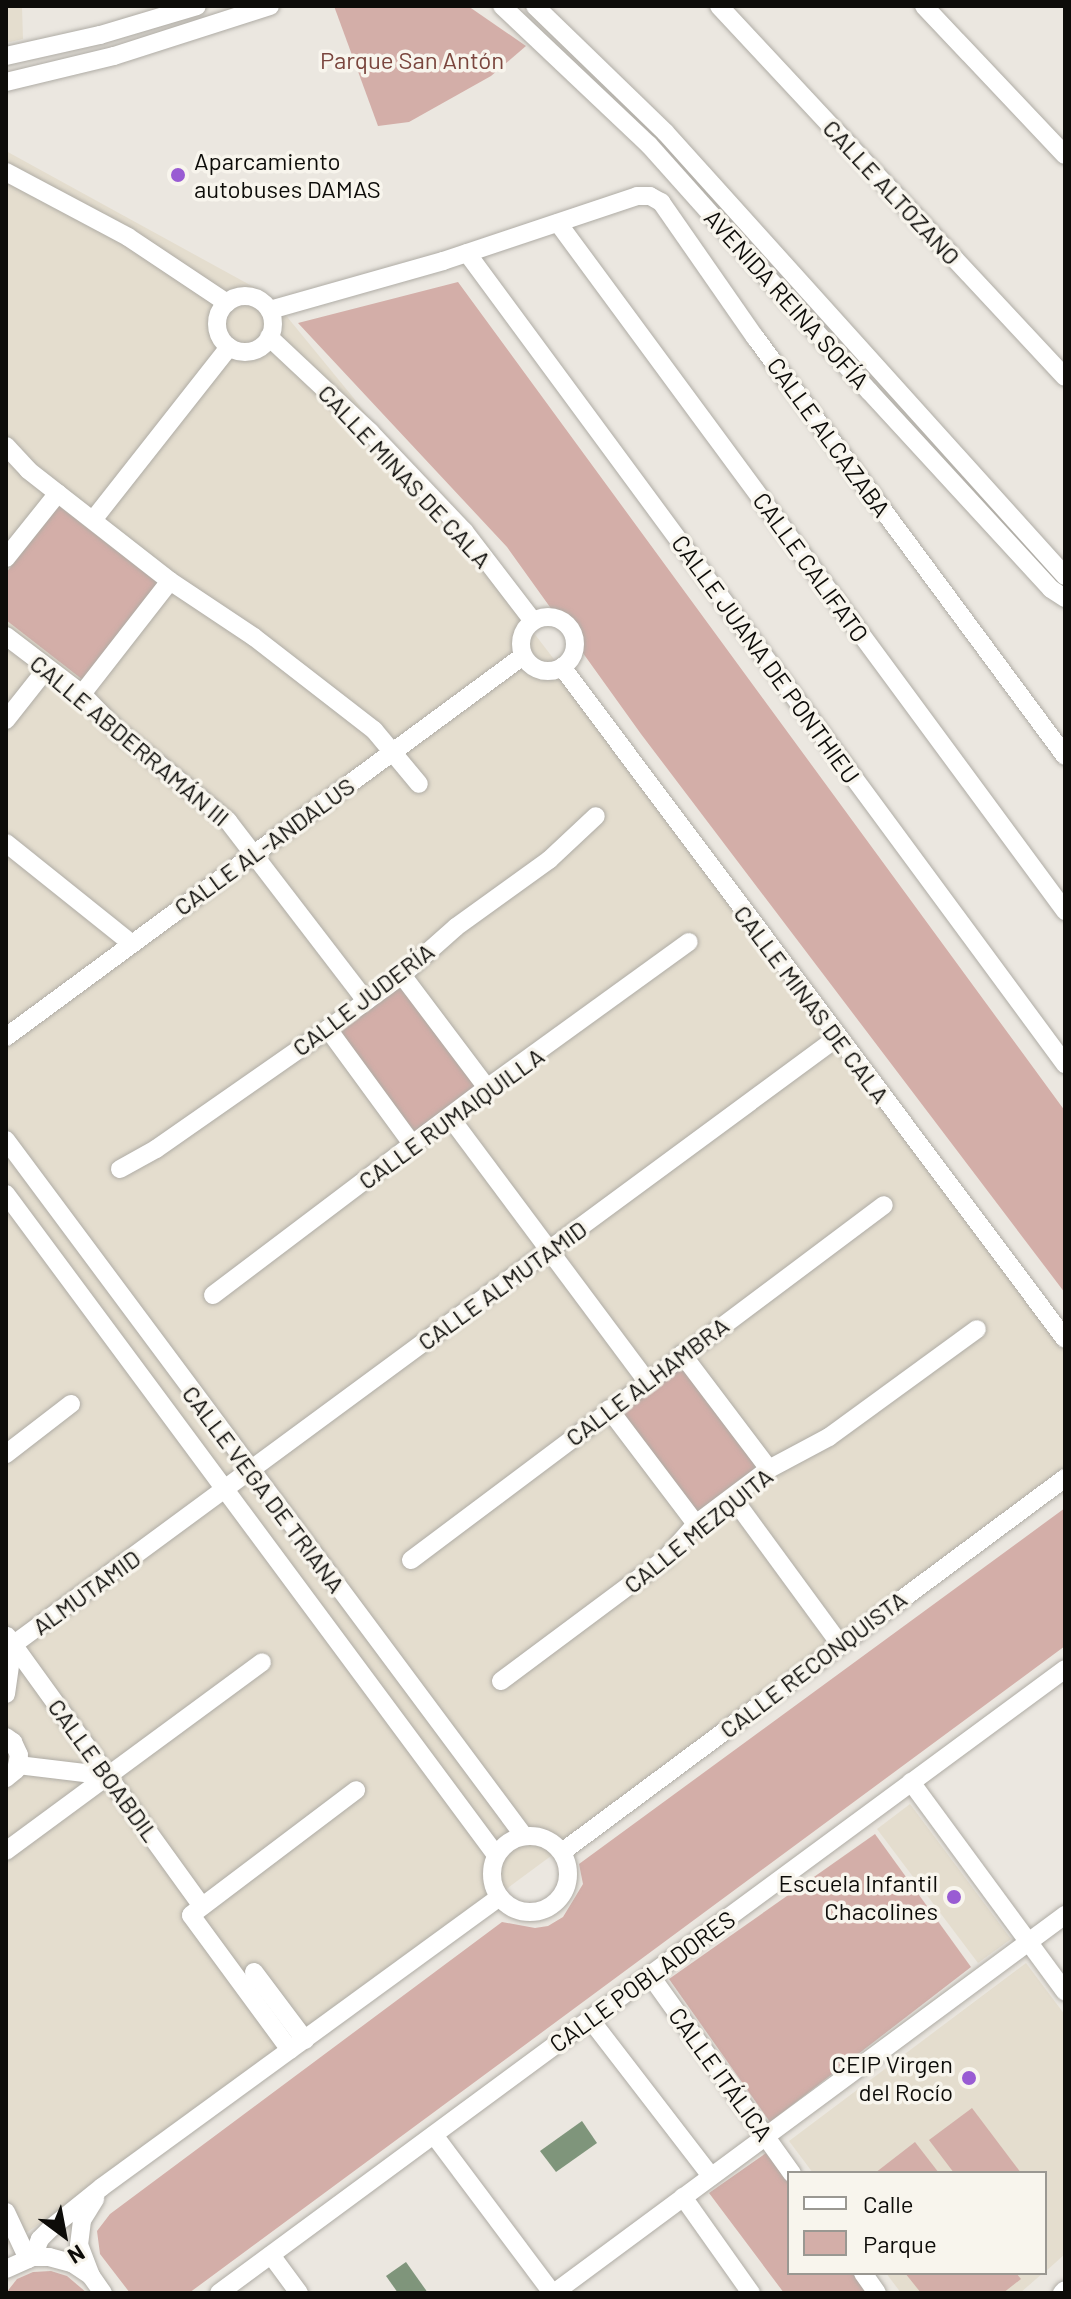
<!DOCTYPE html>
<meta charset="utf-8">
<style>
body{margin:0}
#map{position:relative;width:1071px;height:2299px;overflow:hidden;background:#ebe7e0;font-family:Barlow,sans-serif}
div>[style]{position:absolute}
.built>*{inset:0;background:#e4ddce}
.green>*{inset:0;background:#d3aea8}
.water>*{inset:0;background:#7f957b}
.roads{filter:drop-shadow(0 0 2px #afaca5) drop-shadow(0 0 2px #afaca5)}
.minor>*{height:18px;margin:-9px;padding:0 9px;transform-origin:9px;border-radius:9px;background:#fff}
.minor>.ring{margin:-9px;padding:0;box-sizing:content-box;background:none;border:18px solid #fff;border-radius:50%}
.dots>*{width:22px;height:22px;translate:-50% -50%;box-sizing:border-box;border:4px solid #f8f5ed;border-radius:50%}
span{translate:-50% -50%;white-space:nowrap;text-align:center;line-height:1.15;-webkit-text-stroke:7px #f8f5ed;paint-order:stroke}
.park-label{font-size:24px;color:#7b463e}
.poi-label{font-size:24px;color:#0d0c09}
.left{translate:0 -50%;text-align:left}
.right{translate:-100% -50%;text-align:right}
.street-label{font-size:24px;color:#0d0c09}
.frame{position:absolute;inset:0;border:8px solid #0d0c09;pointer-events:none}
.legend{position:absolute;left:787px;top:2171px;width:260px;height:104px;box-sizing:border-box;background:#f8f5ed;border:2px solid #9a9892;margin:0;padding:10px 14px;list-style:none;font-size:24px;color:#0d0c09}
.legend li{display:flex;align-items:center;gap:16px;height:40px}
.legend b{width:40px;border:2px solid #9a9892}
.north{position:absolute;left:24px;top:2195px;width:80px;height:80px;-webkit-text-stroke:6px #f8f5ed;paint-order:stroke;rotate:148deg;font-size:22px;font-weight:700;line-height:32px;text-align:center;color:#0d0c09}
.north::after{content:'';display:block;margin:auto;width:28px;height:36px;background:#0d0c09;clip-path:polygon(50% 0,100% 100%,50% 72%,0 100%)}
</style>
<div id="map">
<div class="built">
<div style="clip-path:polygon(6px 6px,22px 6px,23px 39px,6px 43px)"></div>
<div style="clip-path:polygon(6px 151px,270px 296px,352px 396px,599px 718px,1065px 1344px,1065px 1476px,167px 2140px,6px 2246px)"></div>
<div style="clip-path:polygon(910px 1804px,1011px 1939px,978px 1963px,877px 1829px)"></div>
<div style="clip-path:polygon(1026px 1963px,1065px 2015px,1065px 2254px,1045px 2272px,1045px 2173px,813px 2173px,789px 2141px)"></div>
<div style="clip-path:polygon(886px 2273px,1043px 2273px,1020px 2293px,901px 2293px)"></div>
</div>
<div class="green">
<div style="clip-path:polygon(334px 6px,468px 6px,526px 46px,491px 76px,409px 122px,378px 126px)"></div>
<div style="clip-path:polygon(458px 282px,1065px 1111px,1065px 1293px,641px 734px,507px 547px,298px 323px)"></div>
<div style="clip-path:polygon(59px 506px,159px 584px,83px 680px,6px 620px,6px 573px)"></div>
<div style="clip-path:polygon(400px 982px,479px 1087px,417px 1135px,337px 1029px)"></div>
<div style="clip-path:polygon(680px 1362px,760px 1468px,697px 1515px,617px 1409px)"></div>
<div style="clip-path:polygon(1065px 1508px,1065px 1646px,189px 2293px,130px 2293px,100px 2254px,97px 2231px,110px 2214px,502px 1922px,535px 1928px,548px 1926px,563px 1917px,583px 1884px,579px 1864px)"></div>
<div style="clip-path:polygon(875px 1834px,971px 1967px,770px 2122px,669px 1979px)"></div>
<div style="clip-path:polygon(972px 2108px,1021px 2173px,954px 2173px,929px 2140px)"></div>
<div style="clip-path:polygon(915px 2142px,939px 2173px,875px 2173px)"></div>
<div style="clip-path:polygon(766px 2153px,789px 2184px,789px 2273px,854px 2273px,868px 2293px,784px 2293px,709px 2193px)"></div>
<div style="clip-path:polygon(51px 2271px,67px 2276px,87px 2293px,6px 2293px,17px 2279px,33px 2272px)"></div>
<div style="clip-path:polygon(905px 2273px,1016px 2273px,1021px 2279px,1003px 2293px,921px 2293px)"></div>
</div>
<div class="water">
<div style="clip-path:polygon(582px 2121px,597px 2143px,556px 2172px,540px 2151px)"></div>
<div style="clip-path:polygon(406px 2262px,428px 2293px,398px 2293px,386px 2276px)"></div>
</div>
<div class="roads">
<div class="minor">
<div style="left:502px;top:6px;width:202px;rotate:43.4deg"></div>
<div style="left:649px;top:145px;width:330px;rotate:48.2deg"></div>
<div style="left:869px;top:391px;width:269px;rotate:47.4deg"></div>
<div style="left:1051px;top:589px;width:17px;rotate:33deg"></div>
<div style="left:535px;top:6px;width:181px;rotate:44.1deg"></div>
<div style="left:665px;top:132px;width:598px;rotate:47.98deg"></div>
<div style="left:719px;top:6px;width:507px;rotate:47deg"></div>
<div style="left:924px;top:6px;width:205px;rotate:46.6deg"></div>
<div style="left:6px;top:56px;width:96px;rotate:-12.6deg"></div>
<div style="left:100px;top:35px;width:101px;rotate:-16.6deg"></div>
<div style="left:6px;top:82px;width:111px;rotate:-13.5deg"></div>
<div style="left:114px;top:56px;width:164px;rotate:-17.8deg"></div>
<div style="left:6px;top:172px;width:138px;rotate:28deg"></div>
<div style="left:128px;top:237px;width:119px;rotate:33.7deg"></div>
<div style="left:558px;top:223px;width:855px;rotate:53.61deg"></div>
<div style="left:467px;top:253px;width:1008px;rotate:53.6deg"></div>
<div class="ring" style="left:217px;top:296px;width:38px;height:38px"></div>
<div style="left:270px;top:310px;width:180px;rotate:-15.8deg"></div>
<div style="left:443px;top:261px;width:205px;rotate:-18.5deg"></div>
<div style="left:637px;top:196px;width:13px"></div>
<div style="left:650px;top:196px;width:13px;rotate:29deg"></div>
<div style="left:661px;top:202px;width:165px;rotate:55.2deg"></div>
<div style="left:755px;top:337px;width:521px;rotate:53.5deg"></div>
<div style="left:269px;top:337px;width:139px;rotate:43.2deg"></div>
<div style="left:370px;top:432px;width:137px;rotate:46.5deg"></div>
<div style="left:464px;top:531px;width:113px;rotate:52.5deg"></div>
<div style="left:6px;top:446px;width:33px;rotate:47deg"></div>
<div style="left:28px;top:470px;width:180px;rotate:38deg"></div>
<div style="left:170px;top:581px;width:143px;rotate:127.9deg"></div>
<div style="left:93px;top:520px;width:220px;rotate:-51.8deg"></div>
<div style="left:6px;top:558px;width:83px;rotate:-51.3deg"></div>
<div style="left:170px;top:581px;width:101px;rotate:33.7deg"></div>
<div style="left:254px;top:637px;width:152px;rotate:37.8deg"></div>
<div style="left:374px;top:730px;width:70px;rotate:50.2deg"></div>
<div class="ring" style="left:521px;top:617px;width:36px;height:36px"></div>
<div style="left:6px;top:636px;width:96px;rotate:37.3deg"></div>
<div style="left:82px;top:694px;width:49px;rotate:45.8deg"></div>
<div style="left:116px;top:729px;width:145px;rotate:39.4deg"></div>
<div style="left:228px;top:821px;width:227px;rotate:52.5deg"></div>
<div style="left:562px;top:667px;width:839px;rotate:53.18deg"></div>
<div style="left:6px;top:720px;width:66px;rotate:-51.7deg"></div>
<div style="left:6px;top:843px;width:161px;rotate:38.7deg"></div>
<div style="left:402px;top:975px;width:141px;rotate:53deg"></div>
<div style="left:328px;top:1029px;width:144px;rotate:53.8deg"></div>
<div style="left:6px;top:1037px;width:642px;rotate:-36.39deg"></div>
<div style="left:450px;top:1117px;width:329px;rotate:53.3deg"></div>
<div style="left:6px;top:1140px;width:868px;rotate:53.34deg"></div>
<div style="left:120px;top:1169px;width:41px;rotate:-29.1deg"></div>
<div style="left:156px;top:1149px;width:210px;rotate:-34.9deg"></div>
<div style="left:328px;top:1029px;width:92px;rotate:-36.1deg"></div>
<div style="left:402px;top:975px;width:72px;rotate:-41.6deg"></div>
<div style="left:456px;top:927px;width:115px;rotate:-35.8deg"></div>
<div style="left:549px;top:860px;width:64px;rotate:-43.1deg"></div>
<div style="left:6px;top:1194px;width:823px;rotate:53.45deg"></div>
<div style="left:213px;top:1295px;width:343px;rotate:-37.1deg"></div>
<div style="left:487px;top:1088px;width:249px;rotate:-35.9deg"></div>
<div style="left:682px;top:1354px;width:144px;rotate:52.9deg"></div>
<div style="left:609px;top:1409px;width:144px;rotate:52.9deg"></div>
<div style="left:6px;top:1454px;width:82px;rotate:-37.6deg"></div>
<div style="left:733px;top:1498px;width:180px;rotate:53.8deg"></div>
<div style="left:411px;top:1560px;width:591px;rotate:-36.89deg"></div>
<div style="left:7px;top:1636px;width:333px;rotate:54.2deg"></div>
<div style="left:6px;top:1650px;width:1033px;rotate:-36.38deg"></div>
<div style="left:501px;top:1681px;width:206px;rotate:-36.7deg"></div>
<div style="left:666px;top:1558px;width:45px;rotate:-48.6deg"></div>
<div style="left:696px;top:1524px;width:91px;rotate:-37deg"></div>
<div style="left:769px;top:1469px;width:68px;rotate:-28.1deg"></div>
<div style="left:829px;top:1437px;width:183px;rotate:-36.1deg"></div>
<div style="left:6px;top:1694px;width:49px;rotate:-81.9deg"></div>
<div style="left:6px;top:1737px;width:9px;rotate:36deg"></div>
<div style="left:13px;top:1742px;width:14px;rotate:65deg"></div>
<div style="left:19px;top:1755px;width:15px;rotate:101deg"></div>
<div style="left:16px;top:1770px;width:13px;rotate:141deg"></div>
<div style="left:18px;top:1765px;width:92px;rotate:6.9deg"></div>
<div style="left:911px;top:1782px;width:260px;rotate:53.7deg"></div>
<div class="ring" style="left:492px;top:1836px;width:58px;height:58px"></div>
<div style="left:6px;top:1851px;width:318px;rotate:-36.4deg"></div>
<div style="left:562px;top:1852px;width:627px;rotate:-36.63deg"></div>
<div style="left:254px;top:1972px;width:85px;rotate:53.1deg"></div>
<div style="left:650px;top:1975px;width:244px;rotate:54.4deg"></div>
<div style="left:590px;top:2019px;width:198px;rotate:52.4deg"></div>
<div style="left:290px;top:2050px;width:167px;rotate:-126.3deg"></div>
<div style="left:191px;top:1915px;width:207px;rotate:-37.1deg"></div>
<div style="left:434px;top:2135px;width:197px;rotate:53.2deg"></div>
<div style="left:683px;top:2197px;width:118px;rotate:54.7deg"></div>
<div style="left:6px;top:2212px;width:52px;rotate:64.9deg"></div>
<div style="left:271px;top:2255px;width:47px;rotate:53.6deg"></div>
<div style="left:33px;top:2257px;width:19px;rotate:-69deg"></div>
<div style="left:40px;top:2239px;width:16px;rotate:-45deg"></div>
<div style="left:51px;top:2228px;width:65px;rotate:-38.8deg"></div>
<div style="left:102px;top:2187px;width:492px;rotate:-36.1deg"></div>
<div style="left:6px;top:2269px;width:30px;rotate:-24deg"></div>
<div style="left:33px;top:2257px;width:16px"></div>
<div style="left:49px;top:2257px;width:24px;rotate:15deg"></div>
<div style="left:72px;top:2263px;width:23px;rotate:34deg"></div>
<div style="left:91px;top:2276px;width:21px;rotate:55deg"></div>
<div style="left:863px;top:2273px;width:24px;rotate:55deg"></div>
<div style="left:91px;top:2276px;width:33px;rotate:-111deg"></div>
<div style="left:79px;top:2245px;width:25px;rotate:-83deg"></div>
<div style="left:82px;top:2220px;width:25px;rotate:-58deg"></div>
<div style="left:219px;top:2293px;width:1051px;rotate:-36.41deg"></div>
<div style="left:554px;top:2293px;width:636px;rotate:-36.49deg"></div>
<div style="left:1062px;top:2293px;width:4px;rotate:-45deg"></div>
</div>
</div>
<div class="dots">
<div style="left:178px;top:175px;background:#995cd3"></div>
<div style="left:954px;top:1897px;background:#995cd3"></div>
<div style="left:969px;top:2078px;background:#995cd3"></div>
</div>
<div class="park-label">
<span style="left:412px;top:60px">Parque San Antón</span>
</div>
<div class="poi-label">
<span class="left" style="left:194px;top:175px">Aparcamiento<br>autobuses DAMAS</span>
<span class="right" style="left:938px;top:1897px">Escuela Infantil<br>Chacolines</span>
<span class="right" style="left:953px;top:2078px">CEIP Virgen<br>del Rocío</span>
</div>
<div class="street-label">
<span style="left:892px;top:192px;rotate:47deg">CALLE ALTOZANO</span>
<span style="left:787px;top:299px;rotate:48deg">AVENIDA REINA SOFÍA</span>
<span style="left:829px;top:437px;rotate:54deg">CALLE ALCAZABA</span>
<span style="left:405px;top:476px;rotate:47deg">CALLE MINAS DE CALA</span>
<span style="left:811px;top:567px;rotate:54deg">CALLE CALIFATO</span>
<span style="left:766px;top:659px;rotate:54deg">CALLE JUANA DE PONTHIEU</span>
<span style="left:130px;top:740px;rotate:40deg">CALLE ABDERRAMÁN III</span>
<span style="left:264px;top:846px;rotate:-36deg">CALLE AL-ANDALUS</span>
<span style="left:363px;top:999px;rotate:-37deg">CALLE JUDERÍA</span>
<span style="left:812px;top:1004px;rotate:53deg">CALLE MINAS DE CALA</span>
<span style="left:451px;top:1118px;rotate:-36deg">CALLE RUMAIQUILLA</span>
<span style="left:502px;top:1285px;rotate:-36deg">CALLE ALMUTAMID</span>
<span style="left:647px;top:1381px;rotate:-37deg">CALLE ALHAMBRA</span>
<span style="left:264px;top:1489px;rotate:53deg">CALLE VEGA DE TRIANA</span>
<span style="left:698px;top:1530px;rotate:-39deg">CALLE MEZQUITA</span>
<span style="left:86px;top:1592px;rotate:-36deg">ALMUTAMID</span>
<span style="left:813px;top:1664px;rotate:-37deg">CALLE RECONQUISTA</span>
<span style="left:104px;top:1770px;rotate:54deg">CALLE BOABDIL</span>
<span style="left:642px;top:1981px;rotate:-36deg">CALLE POBLADORES</span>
<span style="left:721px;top:2074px;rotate:54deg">CALLE ITÁLICA</span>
</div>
<div class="frame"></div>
<ul class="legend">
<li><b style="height:10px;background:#fff"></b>Calle</li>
<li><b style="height:22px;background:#d3aea8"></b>Parque</li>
</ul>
<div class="north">N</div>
</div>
